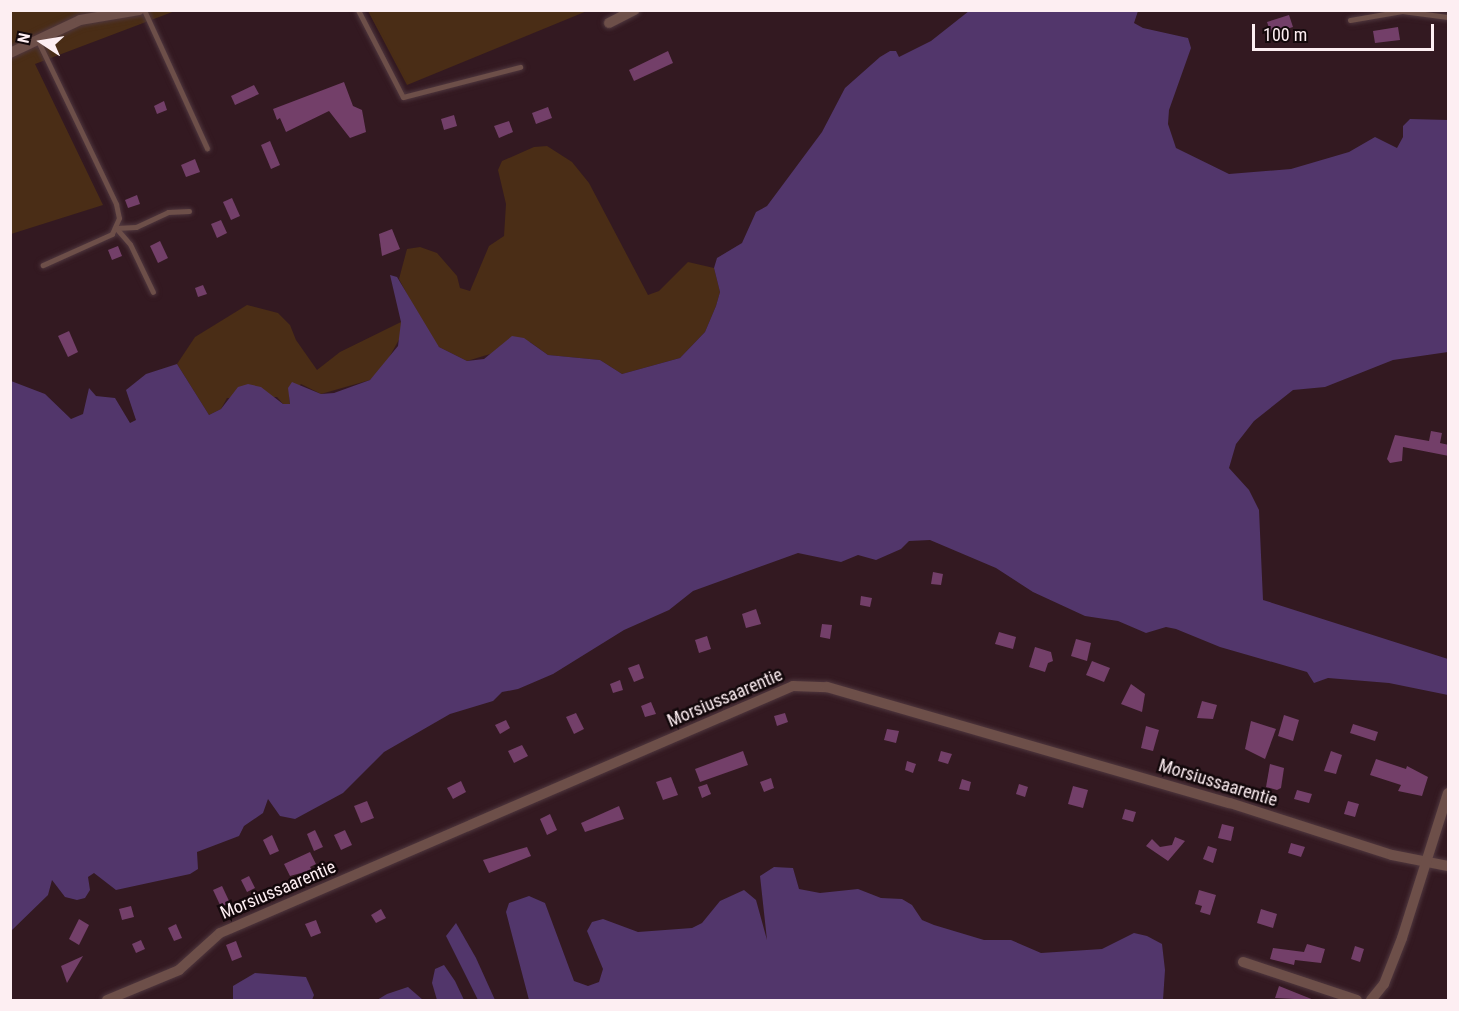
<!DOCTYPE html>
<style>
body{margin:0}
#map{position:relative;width:1459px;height:1011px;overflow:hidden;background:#331921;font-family:"Roboto Condensed",sans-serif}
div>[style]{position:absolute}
.green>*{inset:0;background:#4a2d16}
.water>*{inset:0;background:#52366b}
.building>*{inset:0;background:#733f69}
.roads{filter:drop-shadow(0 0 2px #4f373e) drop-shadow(0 0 2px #4f373e)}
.lane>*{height:5px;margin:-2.5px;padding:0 2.5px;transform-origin:2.5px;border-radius:2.5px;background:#6d4f49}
.street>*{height:10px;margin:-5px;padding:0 5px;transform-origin:5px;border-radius:5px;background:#6d4f49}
span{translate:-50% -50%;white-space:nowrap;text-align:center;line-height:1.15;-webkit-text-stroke:5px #13080b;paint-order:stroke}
.street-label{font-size:18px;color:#fdeef2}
.frame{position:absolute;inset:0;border:12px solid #fdeef2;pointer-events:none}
.north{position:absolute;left:12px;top:12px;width:60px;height:60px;-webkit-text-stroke:4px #13080b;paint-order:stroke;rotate:282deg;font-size:16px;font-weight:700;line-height:24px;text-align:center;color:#fdeef2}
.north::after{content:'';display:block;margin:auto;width:21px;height:27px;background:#fdeef2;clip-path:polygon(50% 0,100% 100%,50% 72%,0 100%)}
.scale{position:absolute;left:1252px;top:24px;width:182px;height:27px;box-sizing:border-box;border:3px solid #fdeef2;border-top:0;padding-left:8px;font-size:18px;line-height:21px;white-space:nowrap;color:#fdeef2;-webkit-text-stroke:4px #13080b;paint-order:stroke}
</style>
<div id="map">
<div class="green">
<div style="clip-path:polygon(11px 11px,175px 11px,35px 64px,103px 205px,11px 234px)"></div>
<div style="clip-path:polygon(368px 11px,587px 11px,407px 85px)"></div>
<div style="clip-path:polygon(547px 146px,572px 162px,589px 183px,648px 295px,659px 291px,688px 262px,714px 268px,720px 292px,716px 306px,705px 332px,680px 358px,622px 374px,600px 360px,548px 355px,530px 342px,467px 361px,439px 347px,427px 332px,399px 279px,407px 249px,420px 247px,437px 253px,457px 276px,460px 288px,470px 291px,489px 246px,504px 236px,506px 204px,498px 170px,502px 161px,534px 147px)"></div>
<div style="clip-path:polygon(247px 305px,278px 313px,290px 325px,296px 340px,317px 370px,340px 352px,401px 322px,401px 336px,386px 363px,370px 380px,321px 394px,301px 384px,289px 397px,290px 404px,283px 404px,277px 397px,227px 398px,221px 409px,209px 415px,177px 364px,195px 337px)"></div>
</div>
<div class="water">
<div style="clip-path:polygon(969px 11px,1138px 11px,1134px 23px,1143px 28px,1188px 38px,1191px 48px,1169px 110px,1168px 124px,1176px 148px,1229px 174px,1291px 169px,1349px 152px,1375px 137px,1397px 148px,1403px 137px,1403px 126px,1410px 119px,1448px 120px,1448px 352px,1393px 360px,1325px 387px,1293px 390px,1254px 421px,1236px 444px,1229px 468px,1249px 490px,1259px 510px,1263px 600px,1448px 659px,1448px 695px,1389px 683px,1328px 678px,1314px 683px,1307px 672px,1220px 647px,1176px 629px,1166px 627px,1146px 633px,1118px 621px,1085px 616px,1033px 592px,996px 568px,930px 540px,909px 541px,901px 549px,876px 560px,858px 555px,841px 562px,798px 553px,693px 591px,669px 610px,624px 630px,553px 674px,518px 689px,502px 692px,493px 701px,450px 714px,384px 752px,343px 793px,295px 819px,280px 816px,268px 799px,263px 813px,244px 826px,239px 836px,197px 852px,198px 869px,190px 874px,116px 890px,94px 873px,88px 877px,90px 890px,85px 898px,77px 900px,65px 897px,52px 880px,48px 895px,11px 931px,11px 381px,45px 394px,71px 419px,83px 414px,89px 388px,96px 396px,115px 398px,130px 423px,136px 420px,126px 390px,146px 374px,177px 364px,209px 415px,221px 409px,238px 387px,248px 384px,261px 387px,283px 404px,290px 404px,288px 388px,292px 382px,321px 394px,334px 393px,370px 380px,398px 346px,401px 322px,390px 275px,397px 277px,439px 347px,467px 361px,484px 359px,512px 336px,524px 338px,548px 355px,600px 360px,622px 374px,680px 358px,705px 332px,716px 306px,720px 292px,714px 268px,717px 258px,742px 243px,756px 212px,767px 206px,822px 132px,845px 88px,880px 57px,890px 51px,896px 51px,899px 57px,931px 41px)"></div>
<div style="clip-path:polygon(774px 867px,793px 868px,799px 889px,820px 893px,858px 889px,881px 898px,902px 899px,912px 905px,922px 920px,934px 925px,984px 940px,1011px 940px,1041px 953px,1102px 949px,1134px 933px,1147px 936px,1162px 944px,1165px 970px,1163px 1000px,529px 1000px,506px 912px,509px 903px,529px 896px,545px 903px,574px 981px,588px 986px,599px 982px,603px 969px,587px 931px,592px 922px,603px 919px,638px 932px,692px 928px,702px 923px,720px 901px,744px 890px,756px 900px,767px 940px,760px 876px)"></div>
<div style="clip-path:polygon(456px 923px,476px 958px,495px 1000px,478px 1000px,446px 936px)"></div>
<div style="clip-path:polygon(444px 965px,455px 981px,464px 1000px,437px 1000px,432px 983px,435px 969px)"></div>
<div style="clip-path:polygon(255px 973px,306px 977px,314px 995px,312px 1000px,233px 1000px,233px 986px)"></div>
<div style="clip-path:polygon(408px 987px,423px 1000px,377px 1000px,387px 994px)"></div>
</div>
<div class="building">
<div style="clip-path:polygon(1289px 15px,1293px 27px,1271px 34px,1267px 22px)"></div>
<div style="clip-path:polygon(1398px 27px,1400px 40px,1375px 43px,1373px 31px)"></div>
<div style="clip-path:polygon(668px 51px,673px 63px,634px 81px,629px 70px)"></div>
<div style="clip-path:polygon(344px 82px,353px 106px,362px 110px,366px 132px,350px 138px,329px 111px,286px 132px,280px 118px,277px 120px,273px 109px)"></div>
<div style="clip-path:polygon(254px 85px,259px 94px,235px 105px,231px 96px)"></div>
<div style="clip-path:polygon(164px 101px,167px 110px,157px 114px,154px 106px)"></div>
<div style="clip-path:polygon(548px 107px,552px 118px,536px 124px,532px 113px)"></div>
<div style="clip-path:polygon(454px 115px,457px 126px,444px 130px,441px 119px)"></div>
<div style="clip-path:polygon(509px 121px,513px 132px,499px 138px,494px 126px)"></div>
<div style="clip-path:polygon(270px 141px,280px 165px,271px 169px,261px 145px)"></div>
<div style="clip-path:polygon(195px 159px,200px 172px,186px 177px,181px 165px)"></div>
<div style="clip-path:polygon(137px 195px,140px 204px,128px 208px,125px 200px)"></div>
<div style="clip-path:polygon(232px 198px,240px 216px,231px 220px,223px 202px)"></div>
<div style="clip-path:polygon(221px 220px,227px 233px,217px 238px,211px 224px)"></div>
<div style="clip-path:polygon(392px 229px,400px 249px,382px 256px,379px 234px)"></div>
<div style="clip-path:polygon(160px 241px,168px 258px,158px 263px,150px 246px)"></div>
<div style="clip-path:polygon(118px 246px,122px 256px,112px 260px,108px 250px)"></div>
<div style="clip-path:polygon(203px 285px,207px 294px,198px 297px,195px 288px)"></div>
<div style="clip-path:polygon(69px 331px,78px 352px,68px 357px,58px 336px)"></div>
<div style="clip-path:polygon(1431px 431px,1442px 433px,1440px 443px,1449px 445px,1449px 456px,1403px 447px,1402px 461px,1390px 463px,1387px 459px,1395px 435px,1429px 441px)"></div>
<div style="clip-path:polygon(933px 572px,943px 574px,941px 585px,931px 584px)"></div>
<div style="clip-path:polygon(861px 596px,872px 598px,870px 607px,860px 605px)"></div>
<div style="clip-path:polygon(756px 609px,761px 624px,746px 628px,742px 614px)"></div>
<div style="clip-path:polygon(822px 624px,832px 625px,830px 639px,820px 637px)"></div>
<div style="clip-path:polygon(999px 632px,1016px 637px,1013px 649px,995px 644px)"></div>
<div style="clip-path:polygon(707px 636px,711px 649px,699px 653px,695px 640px)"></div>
<div style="clip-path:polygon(1076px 639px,1091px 643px,1087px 661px,1071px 656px)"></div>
<div style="clip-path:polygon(1035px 647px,1051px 652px,1053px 661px,1048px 663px,1045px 672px,1029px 667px)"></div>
<div style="clip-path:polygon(1092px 661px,1110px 668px,1104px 682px,1086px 675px)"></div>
<div style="clip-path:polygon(639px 664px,644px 678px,634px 682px,628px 668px)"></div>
<div style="clip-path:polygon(620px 680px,623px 690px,613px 693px,610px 684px)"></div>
<div style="clip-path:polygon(1131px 684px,1145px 694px,1142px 712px,1121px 704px)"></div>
<div style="clip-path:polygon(1202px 701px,1217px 705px,1213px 719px,1197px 718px)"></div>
<div style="clip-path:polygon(651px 702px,656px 714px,645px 717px,641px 706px)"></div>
<div style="clip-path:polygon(576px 713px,584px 729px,574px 734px,566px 717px)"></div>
<div style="clip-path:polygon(785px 713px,788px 722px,777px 726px,774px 716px)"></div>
<div style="clip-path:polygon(1284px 715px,1299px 720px,1293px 741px,1278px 736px)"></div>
<div style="clip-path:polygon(506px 720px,510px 728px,500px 734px,495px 725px)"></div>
<div style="clip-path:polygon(1251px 721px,1276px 729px,1265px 759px,1245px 749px)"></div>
<div style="clip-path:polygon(1353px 724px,1378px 732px,1375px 741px,1350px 733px)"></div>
<div style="clip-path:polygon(1146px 726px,1159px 730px,1153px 751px,1141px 748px)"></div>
<div style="clip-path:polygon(887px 729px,899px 731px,896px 743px,884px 740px)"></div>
<div style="clip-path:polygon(522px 745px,528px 756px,514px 763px,508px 751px)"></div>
<div style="clip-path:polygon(743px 751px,748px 765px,700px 782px,695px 769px)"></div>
<div style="clip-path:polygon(941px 751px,952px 754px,948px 764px,938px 761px)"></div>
<div style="clip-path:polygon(1331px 751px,1342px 755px,1336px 774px,1324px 771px)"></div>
<div style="clip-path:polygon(1376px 759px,1406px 769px,1407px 766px,1428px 777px,1422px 796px,1398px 791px,1401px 785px,1370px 775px)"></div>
<div style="clip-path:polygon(907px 761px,916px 764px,913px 773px,905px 770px)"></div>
<div style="clip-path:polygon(1270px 764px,1284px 768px,1281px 788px,1277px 790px,1266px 787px)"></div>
<div style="clip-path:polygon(671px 777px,678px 795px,663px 800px,656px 782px)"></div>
<div style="clip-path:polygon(771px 778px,774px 788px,764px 792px,760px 782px)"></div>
<div style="clip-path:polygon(962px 779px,971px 782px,969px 791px,959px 789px)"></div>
<div style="clip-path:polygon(461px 781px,466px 792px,453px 799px,447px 788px)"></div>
<div style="clip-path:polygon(707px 784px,711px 794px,702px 798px,698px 787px)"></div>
<div style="clip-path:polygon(1019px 784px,1028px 787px,1025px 797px,1016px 794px)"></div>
<div style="clip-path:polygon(1073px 786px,1088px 790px,1083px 808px,1068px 804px)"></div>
<div style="clip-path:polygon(1297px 790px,1312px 794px,1309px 803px,1294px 799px)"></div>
<div style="clip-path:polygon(367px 801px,374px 818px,361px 823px,354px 806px)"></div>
<div style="clip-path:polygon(1348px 801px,1359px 804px,1355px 817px,1344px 814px)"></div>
<div style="clip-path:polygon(619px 806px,624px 819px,585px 832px,581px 823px)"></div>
<div style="clip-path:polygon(1125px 809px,1136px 812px,1133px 822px,1122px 819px)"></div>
<div style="clip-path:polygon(550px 814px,557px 830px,547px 835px,540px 819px)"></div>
<div style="clip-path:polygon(1222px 824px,1234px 827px,1231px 841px,1218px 838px)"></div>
<div style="clip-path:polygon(315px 830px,323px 847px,314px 851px,307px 834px)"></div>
<div style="clip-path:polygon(345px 830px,352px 845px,341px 850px,334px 835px)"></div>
<div style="clip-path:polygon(272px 835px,279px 851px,270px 855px,263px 840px)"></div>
<div style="clip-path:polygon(1175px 837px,1185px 841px,1168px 861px,1146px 846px,1152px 839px,1160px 847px,1172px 845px)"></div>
<div style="clip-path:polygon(1291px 843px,1305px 847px,1301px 857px,1288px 853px)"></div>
<div style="clip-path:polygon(1208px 846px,1217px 849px,1213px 863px,1203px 859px)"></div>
<div style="clip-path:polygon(527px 847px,531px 856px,489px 873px,483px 860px)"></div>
<div style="clip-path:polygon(310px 852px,316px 864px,310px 867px,312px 870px,290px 876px,284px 864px)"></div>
<div style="clip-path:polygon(249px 876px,255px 888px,247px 892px,241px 880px)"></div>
<div style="clip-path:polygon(222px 886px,230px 903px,221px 907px,213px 890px)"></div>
<div style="clip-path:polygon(1199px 890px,1216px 895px,1210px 915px,1200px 912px,1202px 906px,1195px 904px)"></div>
<div style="clip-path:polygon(131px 906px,134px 917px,122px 920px,119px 909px)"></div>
<div style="clip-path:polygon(381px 909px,386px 918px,376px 923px,371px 915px)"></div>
<div style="clip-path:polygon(1261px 909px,1277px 914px,1273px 928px,1257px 923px)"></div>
<div style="clip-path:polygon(79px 919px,89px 925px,79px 945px,69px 939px)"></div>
<div style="clip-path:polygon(316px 920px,321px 933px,311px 937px,305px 924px)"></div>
<div style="clip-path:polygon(176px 924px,182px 938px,174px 941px,168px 928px)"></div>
<div style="clip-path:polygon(141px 940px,145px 949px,136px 953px,132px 944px)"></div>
<div style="clip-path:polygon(236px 941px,242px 957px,232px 961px,226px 945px)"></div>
<div style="clip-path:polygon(1307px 944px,1325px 949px,1321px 963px,1295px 960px,1294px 965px,1270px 959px,1273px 948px,1304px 952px)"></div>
<div style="clip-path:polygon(1355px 946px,1364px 949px,1360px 962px,1351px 959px)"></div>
<div style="clip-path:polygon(83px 956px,67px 983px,61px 966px)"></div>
<div style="clip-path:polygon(1279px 986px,1314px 1000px,1313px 1000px,1275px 998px)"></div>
</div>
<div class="roads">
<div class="lane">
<div style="left:144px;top:10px;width:152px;rotate:65.5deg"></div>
<div style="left:358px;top:10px;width:98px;rotate:62.7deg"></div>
<div style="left:403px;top:97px;width:121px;rotate:-14.4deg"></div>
<div style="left:1350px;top:20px;width:53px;rotate:-9.8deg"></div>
<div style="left:1402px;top:11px;width:46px;rotate:7.4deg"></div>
<div style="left:38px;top:41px;width:181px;rotate:64.4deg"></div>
<div style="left:116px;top:204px;width:14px;rotate:78deg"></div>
<div style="left:119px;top:218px;width:17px;rotate:114deg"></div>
<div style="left:112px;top:234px;width:76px;rotate:155.8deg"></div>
<div style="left:116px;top:228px;width:20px;rotate:-3deg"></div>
<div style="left:136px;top:227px;width:35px;rotate:-25deg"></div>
<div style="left:168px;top:212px;width:21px;rotate:-3deg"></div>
<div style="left:116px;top:228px;width:21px;rotate:49deg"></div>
<div style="left:130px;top:244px;width:53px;rotate:64.4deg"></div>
</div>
<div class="street">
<div style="left:609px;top:23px;width:29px;rotate:-27deg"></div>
<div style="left:10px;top:53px;width:77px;rotate:-25.2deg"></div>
<div style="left:80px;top:20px;width:60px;rotate:-9.6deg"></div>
<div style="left:1243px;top:962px;width:120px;rotate:18.4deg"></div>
<div style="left:107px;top:1000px;width:78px;rotate:-22.6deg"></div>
<div style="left:179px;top:970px;width:55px;rotate:-42.1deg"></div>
<div style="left:220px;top:933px;width:624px;rotate:-23.32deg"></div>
<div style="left:793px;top:686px;width:34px;rotate:2deg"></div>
<div style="left:827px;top:687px;width:419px;rotate:16.1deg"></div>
<div style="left:1230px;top:803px;width:170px;rotate:17.8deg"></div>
<div style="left:1392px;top:855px;width:57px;rotate:11.1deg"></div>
<div style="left:1371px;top:1000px;width:21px;rotate:-51deg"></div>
<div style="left:1384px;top:984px;width:49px;rotate:-68.6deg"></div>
<div style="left:1402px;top:938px;width:152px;rotate:-72.4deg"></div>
</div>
</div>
<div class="street-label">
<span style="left:725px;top:698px;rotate:-23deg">Morsiussaarentie</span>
<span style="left:1218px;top:783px;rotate:17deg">Morsiussaarentie</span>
<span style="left:278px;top:890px;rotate:-23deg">Morsiussaarentie</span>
</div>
<div class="frame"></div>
<div class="north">N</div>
<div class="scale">100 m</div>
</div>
